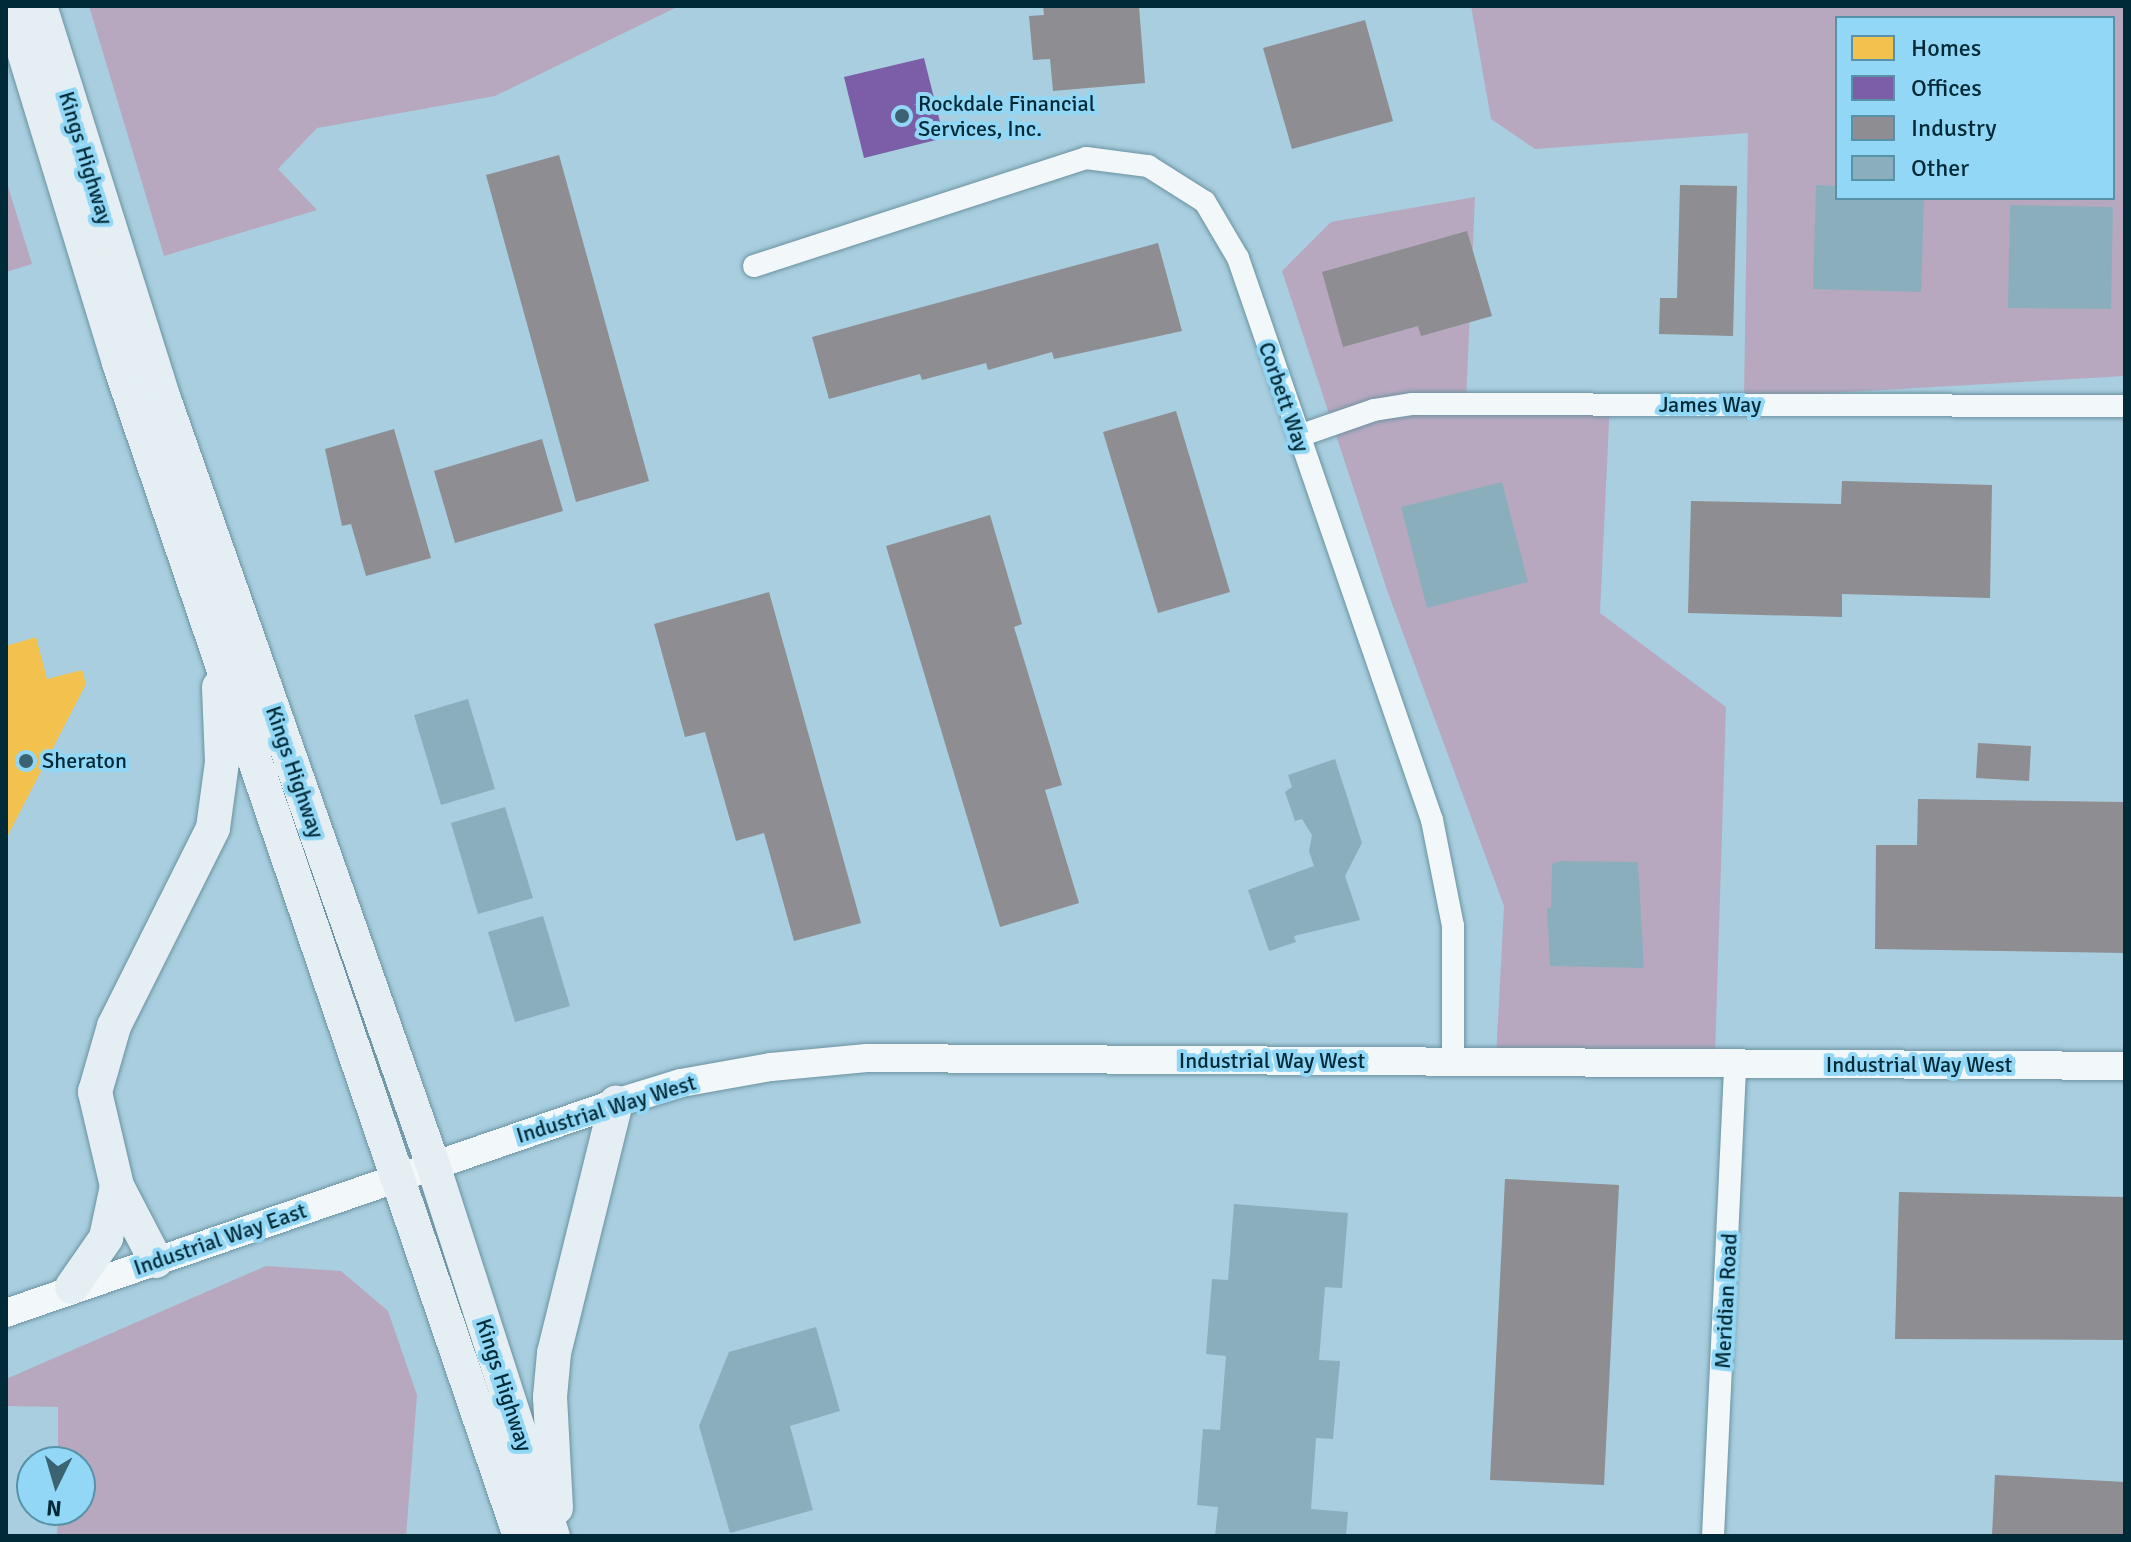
<!DOCTYPE html>
<style>
body{margin:0}
#map{position:relative;width:2131px;height:1542px;overflow:hidden;background:#a8cedf;font-family:Signika,sans-serif}
div>[style]{position:absolute}
.green>*{inset:0;background:#b7a8c0}
.homes>*{inset:0;background:#f2c14e}
.offices>*{inset:0;background:#7b5ea7}
.industry>*{inset:0;background:#8d8d92}
.building>*{inset:0;background:#8baebc}
.roads{filter:drop-shadow(0 0 2px #6c92a0) drop-shadow(0 0 2px #6c92a0)}
.minor>*{height:22px;margin:-11px;padding:0 11px;transform-origin:11px;border-radius:11px;background:#f2f8fa}
.tertiary>*{height:28px;margin:-14px;padding:0 14px;transform-origin:14px;border-radius:14px;background:#f2f8fa}
.primary>*{height:34px;margin:-17px;padding:0 17px;transform-origin:17px;border-radius:17px;background:#e5eff3}
.dots>*{width:22px;height:22px;translate:-50% -50%;box-sizing:border-box;border:4px solid #92d7f5;border-radius:50%}
span{translate:-50% -50%;white-space:nowrap;text-align:center;line-height:1.15;-webkit-text-stroke:8px #92d7f5;paint-order:stroke}
.poi-label{font-size:22px;color:#012a38}
.left{translate:0 -50%;text-align:left}
.street-label{font-size:22px;color:#012a38}
.frame{position:absolute;inset:0;border:8px solid #012a38;pointer-events:none}
.legend{position:absolute;left:1835px;top:16px;width:280px;height:184px;box-sizing:border-box;background:#92d7f5;border:2px solid #5892a9;margin:0;padding:10px 14px;list-style:none;font-size:24px;color:#012a38}
.legend li{display:flex;align-items:center;gap:16px;height:40px}
.legend b{width:40px;border:2px solid #5892a9}
.north{position:absolute;left:16px;top:1446px;width:80px;height:80px;box-sizing:border-box;background:#92d7f5;border:2px solid #5892a9;border-radius:50%;rotate:185deg;font-size:22px;font-weight:700;line-height:32px;text-align:center;color:#012a38}
.north::after{content:'';display:block;margin:auto;width:28px;height:36px;background:#3b6372;clip-path:polygon(50% 0,100% 100%,50% 72%,0 100%)}
</style>
<div id="map">
<div class="green">
<div style="clip-path:polygon(89px 6px,679px 6px,495px 96px,317px 128px,278px 169px,317px 210px,164px 256px)"></div>
<div style="clip-path:polygon(evenodd,1471px 6px,2125px 6px,2125px 376px,1744px 398px,1748px 133px,1535px 149px,1491px 119px,1471px 6px,1837px 18px,2113px 18px,2113px 198px,1837px 198px,1837px 18px)"></div>
<div style="clip-path:polygon(6px 180px,32px 264px,6px 272px)"></div>
<div style="clip-path:polygon(1475px 197px,1466px 402px,1610px 401px,1600px 613px,1726px 707px,1715px 1056px,1496px 1058px,1504px 906px,1387px 590px,1282px 271px,1331px 222px)"></div>
<div style="clip-path:polygon(266px 1266px,341px 1271px,388px 1311px,417px 1395px,406px 1536px,57px 1536px,58px 1510px,80px 1510px,80px 1462px,58px 1462px,58px 1407px,6px 1406px,6px 1379px)"></div>
</div>
<div class="homes">
<div style="clip-path:polygon(36px 637px,47px 679px,82px 670px,86px 684px,6px 839px,6px 646px)"></div>
</div>
<div class="offices">
<div style="clip-path:polygon(924px 58px,944px 138px,864px 158px,844px 77px)"></div>
</div>
<div class="industry">
<div style="clip-path:polygon(1043px 6px,1139px 6px,1145px 83px,1053px 91px,1050px 59px,1033px 60px,1029px 16px,1044px 15px)"></div>
<div style="clip-path:polygon(1365px 20px,1393px 121px,1292px 149px,1263px 48px)"></div>
<div style="clip-path:polygon(559px 155px,649px 481px,576px 502px,486px 175px)"></div>
<div style="clip-path:polygon(1680px 185px,1737px 186px,1733px 336px,1659px 334px,1660px 298px,1677px 298px)"></div>
<div style="clip-path:polygon(1467px 231px,1492px 316px,1421px 336px,1418px 326px,1343px 347px,1322px 272px)"></div>
<div style="clip-path:polygon(1158px 243px,1182px 331px,1054px 359px,1052px 352px,988px 370px,986px 363px,922px 380px,920px 374px,829px 399px,812px 337px)"></div>
<div style="clip-path:polygon(1176px 411px,1230px 592px,1158px 613px,1103px 432px)"></div>
<div style="clip-path:polygon(394px 429px,431px 558px,366px 576px,351px 524px,342px 526px,325px 449px)"></div>
<div style="clip-path:polygon(542px 439px,563px 511px,455px 543px,434px 471px)"></div>
<div style="clip-path:polygon(1842px 481px,1992px 485px,1990px 598px,1842px 594px,1842px 617px,1688px 613px,1691px 501px,1841px 504px)"></div>
<div style="clip-path:polygon(990px 515px,1022px 624px,1014px 627px,1062px 785px,1045px 790px,1079px 903px,1000px 927px,886px 546px)"></div>
<div style="clip-path:polygon(769px 592px,861px 923px,794px 941px,764px 833px,736px 841px,705px 732px,685px 737px,654px 624px)"></div>
<div style="clip-path:polygon(1978px 743px,2031px 746px,2029px 781px,1976px 778px)"></div>
<div style="clip-path:polygon(1918px 799px,2125px 802px,2125px 953px,1875px 949px,1876px 845px,1917px 845px)"></div>
<div style="clip-path:polygon(1505px 1179px,1619px 1185px,1604px 1485px,1490px 1480px)"></div>
<div style="clip-path:polygon(1899px 1192px,2125px 1197px,2125px 1340px,1895px 1339px)"></div>
<div style="clip-path:polygon(1995px 1475px,2125px 1482px,2125px 1536px,1992px 1536px)"></div>
</div>
<div class="building">
<div style="clip-path:polygon(1816px 185px,1837px 186px,1837px 198px,1924px 198px,1921px 292px,1813px 289px)"></div>
<div style="clip-path:polygon(2010px 205px,2113px 207px,2111px 309px,2008px 308px)"></div>
<div style="clip-path:polygon(1502px 482px,1528px 582px,1427px 608px,1401px 507px)"></div>
<div style="clip-path:polygon(468px 699px,495px 789px,441px 805px,414px 715px)"></div>
<div style="clip-path:polygon(1335px 759px,1362px 843px,1345px 876px,1360px 920px,1294px 936px,1296px 942px,1269px 951px,1248px 890px,1314px 866px,1309px 851px,1312px 835px,1302px 819px,1295px 821px,1285px 792px,1292px 787px,1288px 775px)"></div>
<div style="clip-path:polygon(505px 807px,533px 898px,478px 914px,451px 823px)"></div>
<div style="clip-path:polygon(1561px 861px,1638px 862px,1644px 968px,1550px 966px,1547px 908px,1551px 908px,1552px 864px)"></div>
<div style="clip-path:polygon(543px 916px,570px 1006px,515px 1022px,488px 932px)"></div>
<div style="clip-path:polygon(1234px 1204px,1348px 1213px,1342px 1288px,1325px 1287px,1319px 1360px,1340px 1361px,1333px 1439px,1316px 1438px,1311px 1509px,1348px 1512px,1346px 1535px,1215px 1536px,1218px 1507px,1197px 1505px,1203px 1429px,1220px 1430px,1226px 1356px,1206px 1354px,1212px 1279px,1228px 1280px)"></div>
<div style="clip-path:polygon(816px 1327px,840px 1411px,790px 1426px,813px 1510px,730px 1533px,699px 1426px,729px 1352px)"></div>
</div>
<div class="roads">
<div class="minor">
<div style="left:754px;top:266px;width:349px;rotate:-18deg"></div>
<div style="left:1086px;top:158px;width:63px;rotate:7.4deg"></div>
<div style="left:1148px;top:166px;width:67px;rotate:32.3deg"></div>
<div style="left:1205px;top:202px;width:65px;rotate:59.5deg"></div>
<div style="left:1238px;top:258px;width:595px;rotate:70.96deg"></div>
<div style="left:1432px;top:820px;width:108px;rotate:78.8deg"></div>
<div style="left:1453px;top:926px;width:135px;rotate:90deg"></div>
<div style="left:1299px;top:436px;width:79px;rotate:-19.1deg"></div>
<div style="left:1374px;top:410px;width:39px;rotate:-9deg"></div>
<div style="left:1413px;top:404px;width:712px;rotate:0.16deg"></div>
<div style="left:1713px;top:1536px;width:471px;rotate:-87.3deg"></div>
</div>
<div class="tertiary">
<div style="left:6px;top:1313px;width:645px;rotate:-19deg"></div>
<div style="left:616px;top:1103px;width:68px;rotate:-17.1deg"></div>
<div style="left:681px;top:1083px;width:91px;rotate:-10.1deg"></div>
<div style="left:771px;top:1067px;width:96px;rotate:-5.4deg"></div>
<div style="left:867px;top:1058px;width:1258px;rotate:0.36deg"></div>
</div>
<div class="primary">
<div style="left:10px;top:6px;width:373px;rotate:73deg"></div>
<div style="left:119px;top:363px;width:1240px;rotate:71.13deg"></div>
<div style="left:40px;top:6px;width:412px;rotate:72.5deg"></div>
<div style="left:164px;top:399px;width:812px;rotate:70.65deg"></div>
<div style="left:433px;top:1165px;width:390px;rotate:72.1deg"></div>
<div style="left:156px;top:1261px;width:85px;rotate:-117.5deg"></div>
<div style="left:117px;top:1186px;width:97px;rotate:-103.2deg"></div>
<div style="left:95px;top:1092px;width:69px;rotate:-73.9deg"></div>
<div style="left:114px;top:1026px;width:221px;rotate:-63.4deg"></div>
<div style="left:213px;top:828px;width:67px;rotate:-82.2deg"></div>
<div style="left:222px;top:762px;width:75px;rotate:-92.3deg"></div>
<div style="left:72px;top:1287px;width:60px;rotate:-55.2deg"></div>
<div style="left:106px;top:1238px;width:53px;rotate:-78.1deg"></div>
<div style="left:556px;top:1508px;width:111px;rotate:-93.1deg"></div>
<div style="left:550px;top:1397px;width:44px;rotate:-84.8deg"></div>
<div style="left:554px;top:1353px;width:258px;rotate:-76.1deg"></div>
</div>
</div>
<div class="dots">
<div style="left:902px;top:116px;background:#3b6372"></div>
<div style="left:26px;top:761px;background:#3b6372"></div>
</div>
<div class="poi-label">
<span class="left" style="left:918px;top:116px">Rockdale Financial<br>Services, Inc.</span>
<span class="left" style="left:42px;top:761px">Sheraton</span>
</div>
<div class="street-label">
<span style="left:86px;top:158px;rotate:73deg">Kings Highway</span>
<span style="left:1284px;top:397px;rotate:71deg">Corbett Way</span>
<span style="left:1710px;top:405px">James Way</span>
<span style="left:295px;top:772px;rotate:71deg">Kings Highway</span>
<span style="left:1272px;top:1061px">Industrial Way West</span>
<span style="left:1919px;top:1065px">Industrial Way West</span>
<span style="left:606px;top:1109px;rotate:-17deg">Industrial Way West</span>
<span style="left:220px;top:1239px;rotate:-19deg">Industrial Way East</span>
<span style="left:1726px;top:1301px;rotate:-87deg">Meridian Road</span>
<span style="left:504px;top:1385px;rotate:72deg">Kings Highway</span>
</div>
<div class="frame"></div>
<ul class="legend">
<li><b style="height:22px;background:#f2c14e"></b>Homes</li>
<li><b style="height:22px;background:#7b5ea7"></b>Offices</li>
<li><b style="height:22px;background:#8d8d92"></b>Industry</li>
<li><b style="height:22px;background:#8baebc"></b>Other</li>
</ul>
<div class="north">N</div>
</div>
